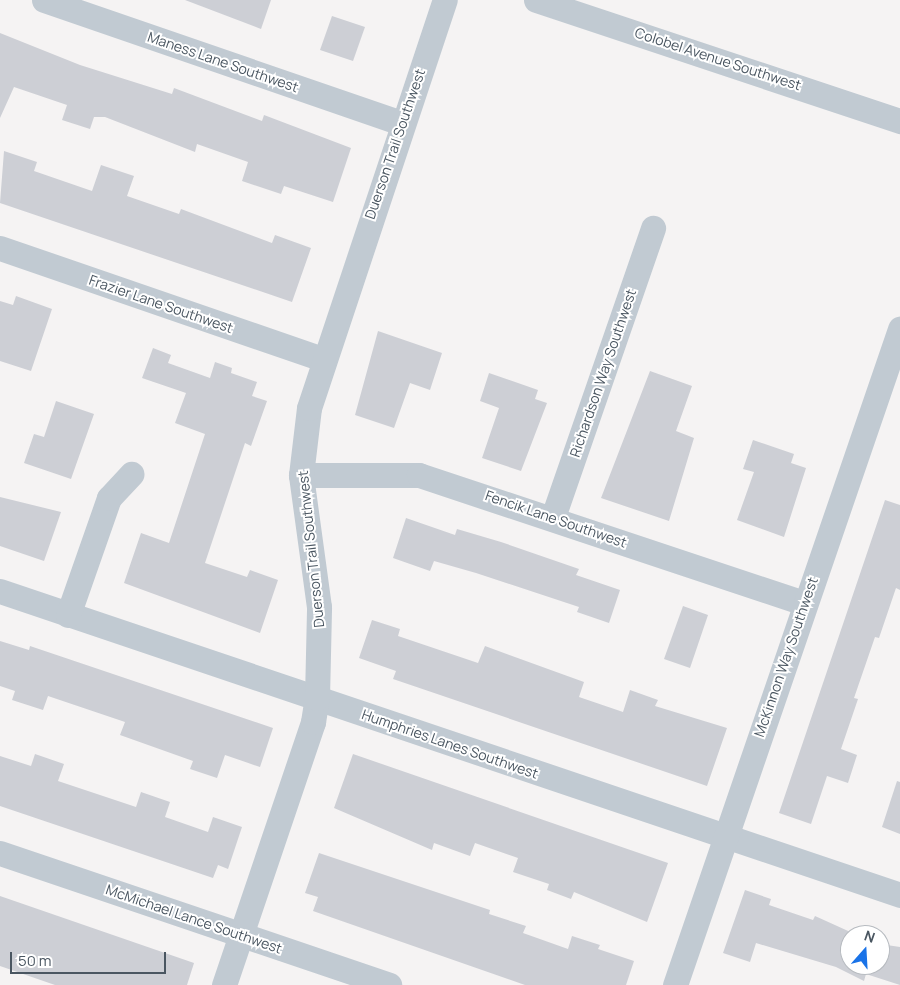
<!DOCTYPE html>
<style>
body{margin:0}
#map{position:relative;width:900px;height:985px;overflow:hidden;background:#f5f3f3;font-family:Manrope,sans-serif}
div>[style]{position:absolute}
.building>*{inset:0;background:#cdcfd5}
.minor>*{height:25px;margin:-12.5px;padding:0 12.5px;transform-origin:12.5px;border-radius:12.5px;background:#c1cad2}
span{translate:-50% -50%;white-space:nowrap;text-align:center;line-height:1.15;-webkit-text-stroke:4px #fff;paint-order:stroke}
.street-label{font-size:14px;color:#4a5661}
.north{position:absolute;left:840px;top:925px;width:50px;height:50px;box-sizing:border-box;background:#fff;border:1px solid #b7bbc0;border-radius:50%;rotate:19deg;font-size:14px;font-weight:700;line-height:20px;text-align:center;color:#4a5661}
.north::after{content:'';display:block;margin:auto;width:18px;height:22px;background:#1a73e8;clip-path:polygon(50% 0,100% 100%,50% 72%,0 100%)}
.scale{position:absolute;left:10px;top:952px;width:156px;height:22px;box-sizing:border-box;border:2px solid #4a5661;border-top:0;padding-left:6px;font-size:15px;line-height:18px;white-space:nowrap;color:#4a5661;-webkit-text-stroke:4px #fff;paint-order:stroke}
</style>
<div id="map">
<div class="building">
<div style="clip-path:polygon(185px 0,271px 0,261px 29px)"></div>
<div style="clip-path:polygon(332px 16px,365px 27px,353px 61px,320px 50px)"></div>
<div style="clip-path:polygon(0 33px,80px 65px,172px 94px,174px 88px,262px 121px,264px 115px,351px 148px,333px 202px,284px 186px,281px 194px,242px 181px,248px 162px,197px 144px,195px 152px,105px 117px,94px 117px,90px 129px,62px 120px,67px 105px,14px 87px,0 118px)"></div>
<div style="clip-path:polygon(4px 151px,37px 162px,34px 171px,92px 191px,101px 165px,134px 176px,127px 196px,179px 214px,181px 209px,272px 243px,275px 235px,311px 248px,292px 302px,0 203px)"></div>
<div style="clip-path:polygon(16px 296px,52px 309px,31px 371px,0 361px,0 301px,13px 305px)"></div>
<div style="clip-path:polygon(378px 331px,442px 353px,430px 390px,410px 383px,394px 428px,355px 415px)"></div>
<div style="clip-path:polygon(153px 348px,171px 355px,168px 363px,210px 378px,215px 362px,232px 368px,231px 373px,257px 382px,252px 396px,267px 401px,251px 446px,245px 443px,205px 563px,247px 577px,250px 570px,278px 580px,260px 633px,124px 583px,141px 533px,169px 543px,205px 434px,175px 423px,186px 393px,142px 378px)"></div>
<div style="clip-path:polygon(650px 371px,692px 386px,676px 431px,694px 438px,669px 521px,601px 498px)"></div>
<div style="clip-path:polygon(489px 373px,538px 390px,535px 399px,547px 403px,521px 471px,482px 458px,499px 408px,480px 401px)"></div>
<div style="clip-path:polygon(56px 401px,94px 414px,71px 479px,24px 463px,34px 434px,44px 437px)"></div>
<div style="clip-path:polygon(753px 440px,794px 454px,791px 463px,806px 468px,784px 537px,737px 520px,754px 472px,743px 469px)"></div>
<div style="clip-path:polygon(0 497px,61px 512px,44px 561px,0 546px)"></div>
<div style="clip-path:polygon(885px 500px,900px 505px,900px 590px,896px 588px,879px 638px,875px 637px,854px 698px,858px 699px,841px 749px,857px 755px,848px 783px,827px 776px,811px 824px,779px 813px)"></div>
<div style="clip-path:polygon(406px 518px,455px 535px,457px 529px,501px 542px,579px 569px,576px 575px,620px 590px,609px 623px,577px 612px,579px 607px,476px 573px,434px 561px,430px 571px,393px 558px)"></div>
<div style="clip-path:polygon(683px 606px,708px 615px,690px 668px,664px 659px)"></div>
<div style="clip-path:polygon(372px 620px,400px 629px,398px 636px,478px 663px,485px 646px,548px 669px,584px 682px,579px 697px,623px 712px,630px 690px,658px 700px,655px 706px,727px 728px,707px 786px,393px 679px,396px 671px,359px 658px)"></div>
<div style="clip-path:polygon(0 641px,29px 650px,30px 646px,273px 728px,260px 767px,225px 755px,217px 778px,190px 769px,193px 761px,120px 735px,125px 722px,48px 696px,43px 710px,12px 700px,15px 691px,0 686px)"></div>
<div style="clip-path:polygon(35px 754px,64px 764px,58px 781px,136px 807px,141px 792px,170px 802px,165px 817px,208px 832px,213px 817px,242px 827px,228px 869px,218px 865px,213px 878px,0 806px,0 756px,31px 766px)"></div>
<div style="clip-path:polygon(353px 754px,668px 863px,647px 922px,574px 892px,571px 899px,547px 890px,549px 884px,513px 872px,518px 858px,475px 843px,470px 856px,434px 843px,432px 850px,334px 808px)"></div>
<div style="clip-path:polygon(897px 781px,900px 782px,900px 834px,882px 827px)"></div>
<div style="clip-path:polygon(319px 853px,490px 910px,489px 914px,526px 926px,523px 933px,568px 949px,572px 936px,600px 945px,598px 949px,634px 961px,626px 985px,525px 985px,313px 911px,318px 897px,305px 893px)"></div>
<div style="clip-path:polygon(745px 890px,771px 899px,769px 905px,813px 920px,815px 916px,857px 935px,850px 935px,850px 965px,880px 965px,880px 944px,900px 947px,900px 985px,866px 974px,864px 981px,836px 967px,756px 943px,750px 962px,723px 953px)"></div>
<div style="clip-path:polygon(0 896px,194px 963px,187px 985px,55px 985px,0 966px)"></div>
</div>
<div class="minor">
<div style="left:44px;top:0;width:379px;rotate:19deg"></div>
<div style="left:536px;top:0;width:384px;rotate:18.4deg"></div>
<div style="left:0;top:248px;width:341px;rotate:19deg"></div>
<div style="left:301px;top:475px;width:118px"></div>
<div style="left:419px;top:475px;width:406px;rotate:18.4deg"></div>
<div style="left:553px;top:517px;width:306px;rotate:-70.9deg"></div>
<div style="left:0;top:591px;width:950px;rotate:18.66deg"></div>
<div style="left:68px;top:615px;width:124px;rotate:-70.7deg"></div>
<div style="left:109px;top:498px;width:33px;rotate:-47deg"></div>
<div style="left:0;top:853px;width:411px;rotate:18.7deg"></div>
<div style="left:224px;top:985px;width:278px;rotate:-71.3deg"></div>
<div style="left:313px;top:722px;width:24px;rotate:-81deg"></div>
<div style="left:317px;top:698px;width:91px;rotate:-88.7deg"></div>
<div style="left:319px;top:607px;width:133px;rotate:-97.8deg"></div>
<div style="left:301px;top:475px;width:67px;rotate:-83.2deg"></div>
<div style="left:309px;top:408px;width:430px;rotate:-71.6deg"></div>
<div style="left:675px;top:985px;width:694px;rotate:-71.07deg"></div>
</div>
<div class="street-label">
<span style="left:718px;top:59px;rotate:18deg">Colobel Avenue Southwest</span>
<span style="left:223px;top:62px;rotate:19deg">Maness Lane Southwest</span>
<span style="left:395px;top:144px;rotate:-71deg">Duerson Trail Southwest</span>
<span style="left:161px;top:304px;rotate:19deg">Frazier Lane Southwest</span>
<span style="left:603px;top:373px;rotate:-71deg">Richardson Way Southwest</span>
<span style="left:556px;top:519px;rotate:19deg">Fencik Lane Southwest</span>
<span style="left:311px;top:549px;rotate:-96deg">Duerson Trail Southwest</span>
<span style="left:786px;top:657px;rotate:-71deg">McKinnon Way Southwest</span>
<span style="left:450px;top:744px;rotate:19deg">Humphries Lanes Southwest</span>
<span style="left:194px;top:919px;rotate:19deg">McMichael Lance Southwest</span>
</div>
<div class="north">N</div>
<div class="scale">50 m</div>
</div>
